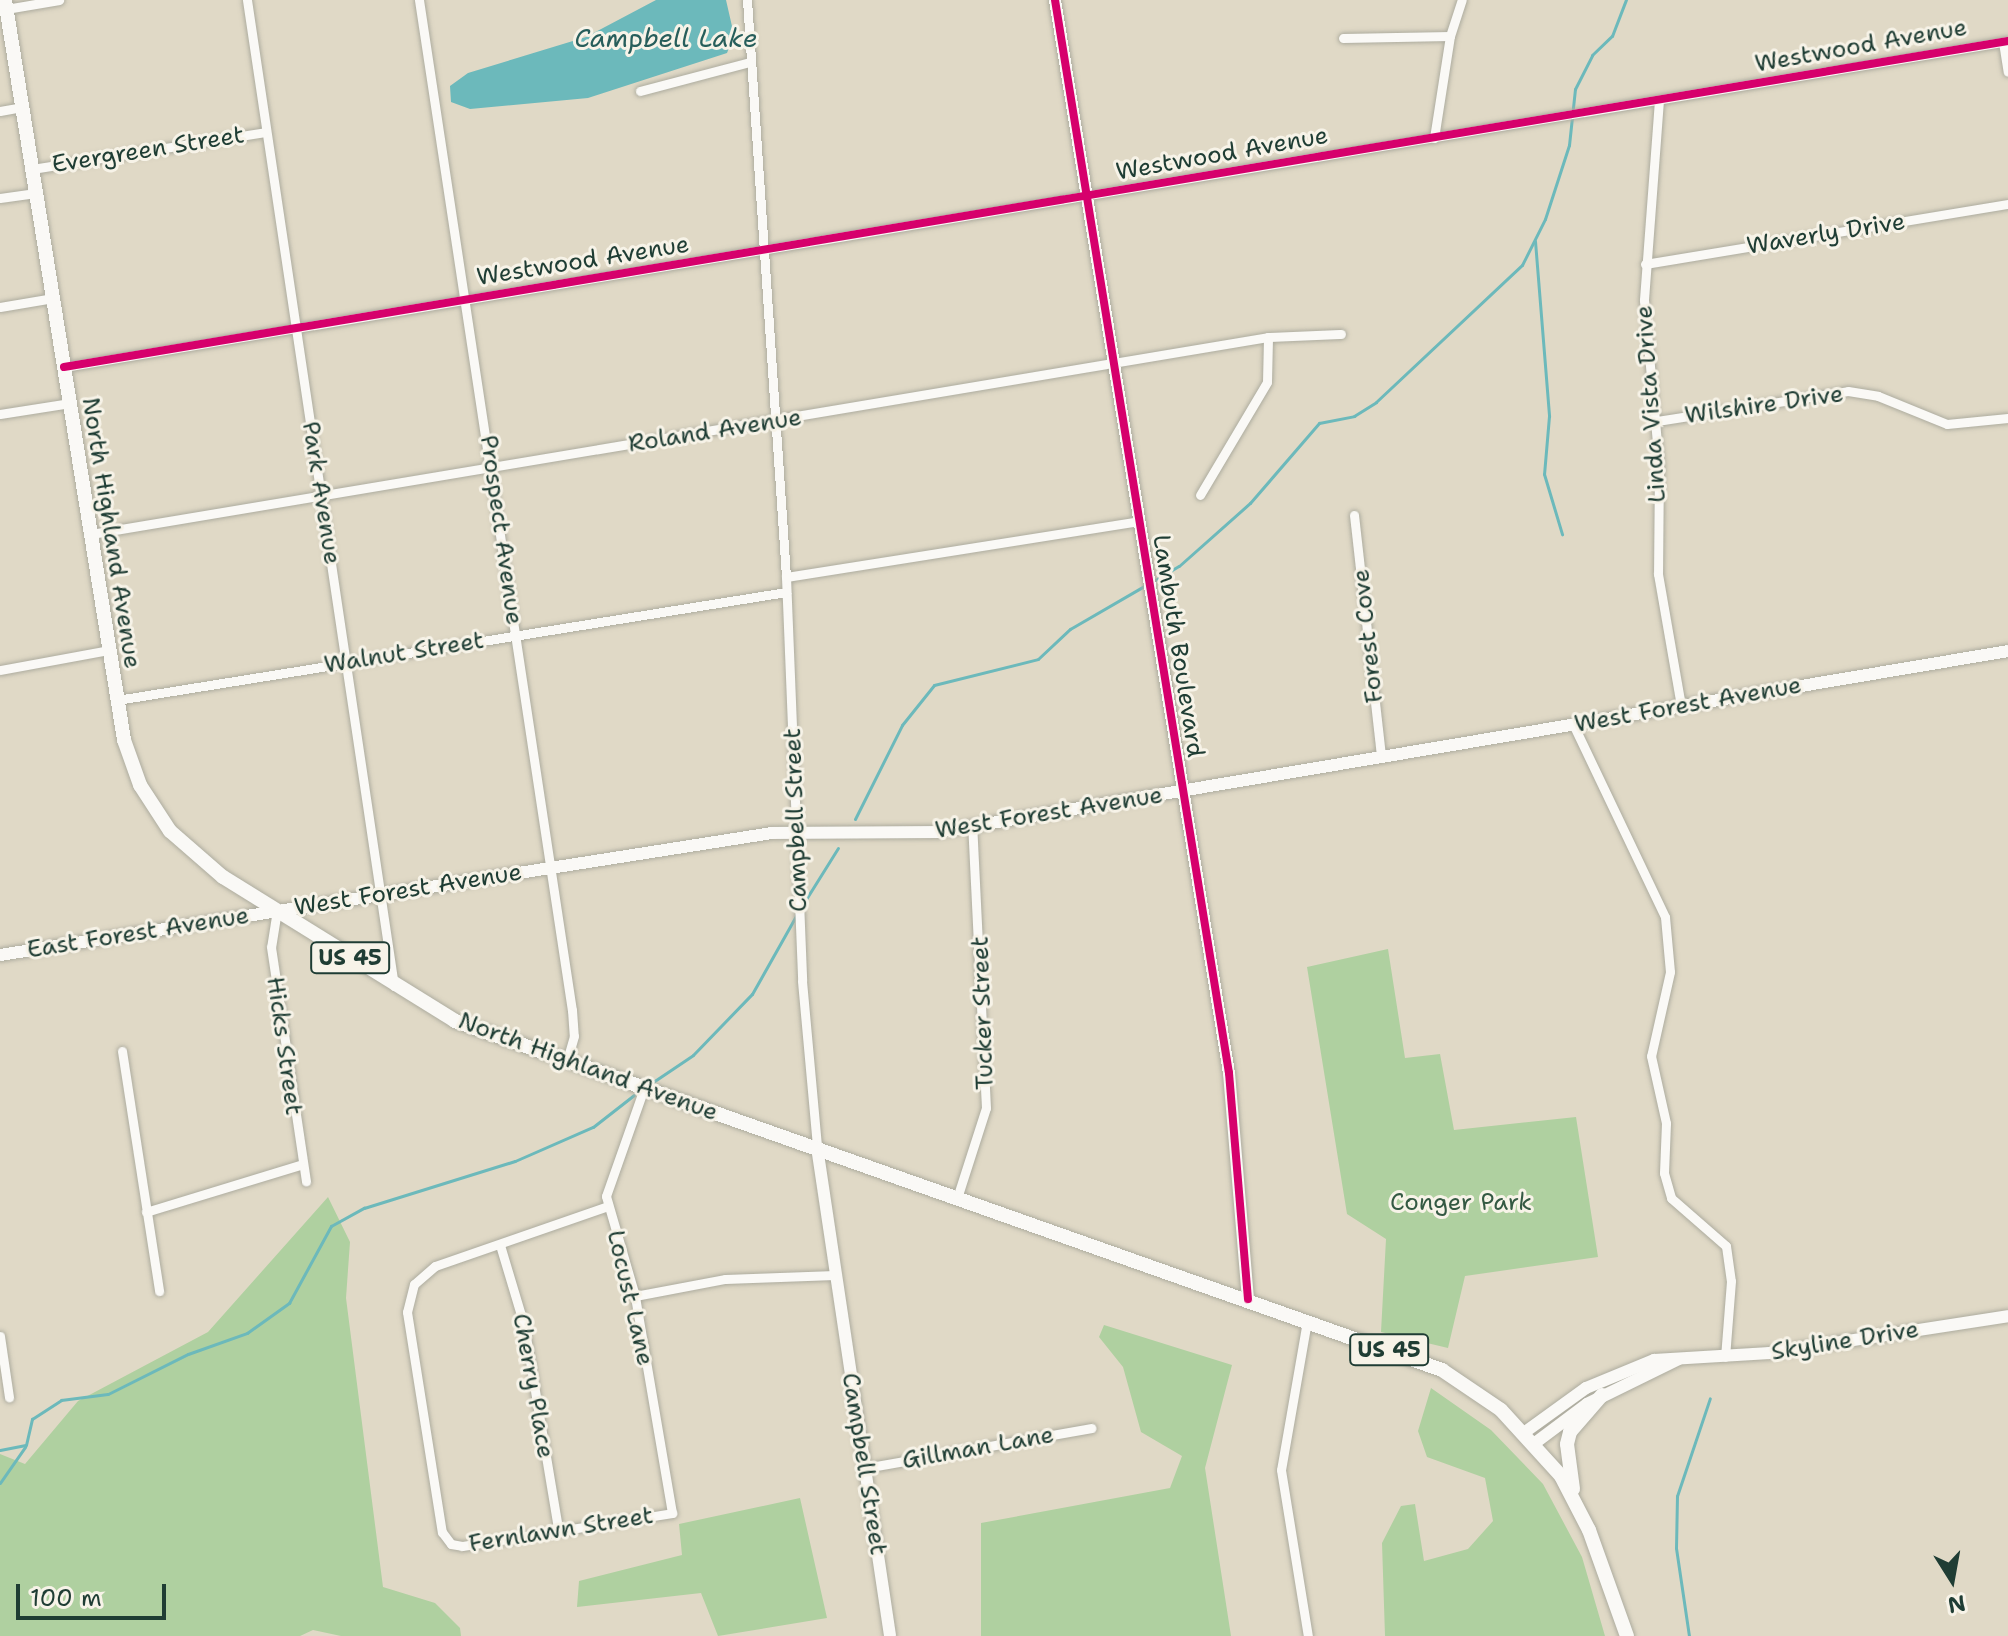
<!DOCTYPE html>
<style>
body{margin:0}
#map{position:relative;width:2008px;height:1636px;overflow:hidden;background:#e0d9c6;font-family:"Shantell Sans",sans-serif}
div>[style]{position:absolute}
.green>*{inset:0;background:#afd0a0}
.water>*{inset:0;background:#6cb9bb}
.stream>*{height:3px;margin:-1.5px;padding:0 1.5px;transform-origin:1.5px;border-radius:1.5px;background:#6cb9bb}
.roads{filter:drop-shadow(0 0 2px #adac9f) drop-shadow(0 0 2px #adac9f)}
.street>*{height:9px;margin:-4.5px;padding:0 4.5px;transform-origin:4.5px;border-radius:4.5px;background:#faf9f6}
.secondary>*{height:12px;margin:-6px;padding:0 6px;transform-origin:6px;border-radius:6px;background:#faf9f6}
.primary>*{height:14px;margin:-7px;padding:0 7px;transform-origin:7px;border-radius:7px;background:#faf9f6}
.cycleway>*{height:8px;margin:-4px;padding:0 4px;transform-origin:4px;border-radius:4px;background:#d6006c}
span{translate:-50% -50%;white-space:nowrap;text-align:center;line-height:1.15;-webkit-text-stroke:6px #f7f3e8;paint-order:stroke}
.shield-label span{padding:2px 6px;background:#f7f3e8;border:2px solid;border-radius:6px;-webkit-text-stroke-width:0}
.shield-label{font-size:22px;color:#1f3d34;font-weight:700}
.street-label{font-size:24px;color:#1f3d34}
.park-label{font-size:24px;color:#345943}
.water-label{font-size:26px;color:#275e5b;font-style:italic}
.north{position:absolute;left:1912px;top:1540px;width:80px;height:80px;-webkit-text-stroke:6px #f7f3e8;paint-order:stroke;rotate:169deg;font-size:22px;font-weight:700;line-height:32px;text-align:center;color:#1f3d34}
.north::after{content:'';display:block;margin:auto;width:28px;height:36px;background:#1f3d34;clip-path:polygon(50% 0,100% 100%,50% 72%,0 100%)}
.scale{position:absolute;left:16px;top:1584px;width:150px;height:36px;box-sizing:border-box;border:4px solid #1f3d34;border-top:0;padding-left:10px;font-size:24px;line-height:28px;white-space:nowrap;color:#1f3d34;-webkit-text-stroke:6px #f7f3e8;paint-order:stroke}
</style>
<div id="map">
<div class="green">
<div style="clip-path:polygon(1388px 949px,1405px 1058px,1440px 1054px,1454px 1130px,1576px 1117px,1598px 1257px,1465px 1276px,1448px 1348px,1381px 1332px,1386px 1239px,1347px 1214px,1307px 967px)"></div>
<div style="clip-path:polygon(328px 1197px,350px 1242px,346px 1298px,383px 1587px,435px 1603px,460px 1628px,461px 1636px,341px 1636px,313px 1630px,300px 1636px,0 1636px,0 1454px,25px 1464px,78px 1401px,208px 1332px)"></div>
<div style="clip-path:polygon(1104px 1325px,1232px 1365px,1205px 1468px,1231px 1636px,981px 1636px,981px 1523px,1170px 1488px,1182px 1456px,1141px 1432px,1123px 1367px,1099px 1337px)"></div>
<div style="clip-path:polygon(1431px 1388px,1491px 1430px,1543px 1484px,1582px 1557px,1605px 1636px,1385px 1636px,1382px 1543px,1401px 1506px,1415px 1504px,1424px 1561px,1468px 1549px,1493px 1521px,1485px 1478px,1427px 1457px,1418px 1431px)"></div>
<div style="clip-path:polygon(800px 1498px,827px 1618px,718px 1636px,701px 1593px,577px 1607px,579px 1581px,682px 1555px,679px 1524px)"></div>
</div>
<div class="water">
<div style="clip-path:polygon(656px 0,726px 0,734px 35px,727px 53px,588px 98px,470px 109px,451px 102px,450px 86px,468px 73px,586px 37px)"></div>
</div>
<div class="stream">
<div style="left:1535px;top:241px;width:176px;rotate:85.4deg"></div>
<div style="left:1549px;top:416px;width:58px;rotate:94.9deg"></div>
<div style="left:1544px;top:474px;width:63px;rotate:73.3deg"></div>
<div style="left:1152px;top:582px;width:31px;rotate:-31deg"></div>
<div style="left:1179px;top:566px;width:95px;rotate:-41.6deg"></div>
<div style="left:1250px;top:503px;width:106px;rotate:-49.2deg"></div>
<div style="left:1319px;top:423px;width:36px;rotate:-11deg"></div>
<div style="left:1354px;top:416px;width:26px;rotate:-32deg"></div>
<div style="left:1376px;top:402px;width:200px;rotate:-43.2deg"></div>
<div style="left:1522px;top:265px;width:51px;rotate:-63.4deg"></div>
<div style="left:1545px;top:219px;width:78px;rotate:-72deg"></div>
<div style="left:1569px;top:145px;width:56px;rotate:-83.9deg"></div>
<div style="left:1575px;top:89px;width:38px;rotate:-63deg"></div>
<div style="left:1592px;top:55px;width:28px;rotate:-44deg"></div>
<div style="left:1612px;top:36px;width:39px;rotate:-69deg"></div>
<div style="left:855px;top:819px;width:105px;rotate:-63.4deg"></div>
<div style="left:902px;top:725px;width:51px;rotate:-51.3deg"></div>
<div style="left:934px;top:685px;width:107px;rotate:-14deg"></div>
<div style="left:1038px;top:659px;width:44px;rotate:-43.2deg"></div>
<div style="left:1070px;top:629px;width:88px;rotate:-30.1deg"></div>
<div style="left:803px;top:904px;width:66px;rotate:-58deg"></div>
<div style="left:653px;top:1082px;width:48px;rotate:-34deg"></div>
<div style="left:693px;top:1055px;width:85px;rotate:-46deg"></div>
<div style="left:752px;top:994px;width:92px;rotate:-60.6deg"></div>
<div style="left:0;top:1450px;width:26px;rotate:-11deg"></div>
<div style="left:26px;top:1445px;width:27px;rotate:-77deg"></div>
<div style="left:32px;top:1419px;width:35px;rotate:-33deg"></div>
<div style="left:61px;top:1400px;width:47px;rotate:-7.3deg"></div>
<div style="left:108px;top:1394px;width:89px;rotate:-26.6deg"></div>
<div style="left:188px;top:1354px;width:63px;rotate:-19.6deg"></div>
<div style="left:247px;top:1333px;width:52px;rotate:-35.5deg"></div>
<div style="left:289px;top:1303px;width:88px;rotate:-61.4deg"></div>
<div style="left:331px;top:1226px;width:38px;rotate:-29deg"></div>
<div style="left:364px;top:1208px;width:158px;rotate:-17.3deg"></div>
<div style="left:515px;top:1161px;width:85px;rotate:-23.6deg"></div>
<div style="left:593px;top:1127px;width:52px;rotate:-38deg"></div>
<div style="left:0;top:1483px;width:44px;rotate:-55.2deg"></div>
<div style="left:1689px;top:1636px;width:89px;rotate:-98.4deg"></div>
<div style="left:1676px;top:1548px;width:52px;rotate:-88.9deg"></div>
<div style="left:1677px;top:1496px;width:103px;rotate:-71.4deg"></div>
</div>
<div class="roads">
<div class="street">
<div style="left:247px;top:0;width:997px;rotate:81.52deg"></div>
<div style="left:419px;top:0;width:1022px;rotate:81.39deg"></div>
<div style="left:572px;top:1010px;width:26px;rotate:86deg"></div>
<div style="left:574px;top:1036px;width:26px;rotate:106deg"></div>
<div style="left:747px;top:0;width:578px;rotate:86.13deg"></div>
<div style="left:786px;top:577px;width:404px;rotate:87.7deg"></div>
<div style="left:802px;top:981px;width:167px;rotate:84.8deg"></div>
<div style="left:6px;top:9px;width:54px;rotate:-9.6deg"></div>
<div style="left:1343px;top:38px;width:107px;rotate:-1.1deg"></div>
<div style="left:2003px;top:42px;width:30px;rotate:81deg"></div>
<div style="left:640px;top:91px;width:114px;rotate:-14.8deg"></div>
<div style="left:1659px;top:100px;width:201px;rotate:94.3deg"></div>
<div style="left:1644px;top:300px;width:165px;rotate:84.8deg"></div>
<div style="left:1659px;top:464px;width:110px;rotate:90.5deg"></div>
<div style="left:1658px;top:574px;width:134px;rotate:80.1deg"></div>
<div style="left:0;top:111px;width:22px;rotate:-10deg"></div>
<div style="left:1434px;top:138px;width:103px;rotate:-81.1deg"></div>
<div style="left:1450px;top:36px;width:38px;rotate:-72deg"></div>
<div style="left:32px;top:169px;width:236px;rotate:-9deg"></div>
<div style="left:0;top:198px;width:36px;rotate:-8deg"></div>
<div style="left:1645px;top:264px;width:368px;rotate:-9.4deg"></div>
<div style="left:0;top:307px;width:54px;rotate:-9.6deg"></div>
<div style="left:64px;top:367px;width:1971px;rotate:-9.52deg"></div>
<div style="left:0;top:414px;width:71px;rotate:-8.9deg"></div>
<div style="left:1657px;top:421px;width:193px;rotate:-8.9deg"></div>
<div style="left:1848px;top:391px;width:30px;rotate:9deg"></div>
<div style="left:1878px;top:396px;width:74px;rotate:22.1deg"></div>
<div style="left:1947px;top:424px;width:61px;rotate:-5.6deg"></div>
<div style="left:1200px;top:495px;width:131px;rotate:-59.3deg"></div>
<div style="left:1267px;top:382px;width:45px;rotate:-88.7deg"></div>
<div style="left:1354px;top:515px;width:244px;rotate:83.6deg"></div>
<div style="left:91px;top:534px;width:1193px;rotate:-9.5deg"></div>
<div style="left:1268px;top:337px;width:73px;rotate:-2.4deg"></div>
<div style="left:786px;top:577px;width:356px;rotate:-9deg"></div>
<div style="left:0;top:670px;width:111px;rotate:-10.4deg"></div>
<div style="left:117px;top:700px;width:678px;rotate:-9.17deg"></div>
<div style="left:1573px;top:724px;width:214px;rotate:64.5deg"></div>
<div style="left:1665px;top:917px;width:55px;rotate:84.8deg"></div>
<div style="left:1670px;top:972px;width:86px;rotate:102.7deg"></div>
<div style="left:1651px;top:1056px;width:69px;rotate:77.4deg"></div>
<div style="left:1666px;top:1123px;width:50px;rotate:92.3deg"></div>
<div style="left:1664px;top:1173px;width:26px;rotate:74deg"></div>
<div style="left:1671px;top:1198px;width:73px;rotate:41.1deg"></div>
<div style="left:1726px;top:1246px;width:35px;rotate:82deg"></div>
<div style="left:1731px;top:1281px;width:76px;rotate:94.5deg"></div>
<div style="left:277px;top:910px;width:37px;rotate:99deg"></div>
<div style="left:271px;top:947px;width:237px;rotate:81.5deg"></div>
<div style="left:122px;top:1051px;width:243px;rotate:81.2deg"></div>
<div style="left:958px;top:1195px;width:91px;rotate:-72.2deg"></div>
<div style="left:986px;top:1108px;width:282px;rotate:-92.8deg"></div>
<div style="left:608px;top:1206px;width:183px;rotate:160.9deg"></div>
<div style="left:435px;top:1266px;width:28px;rotate:139deg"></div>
<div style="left:414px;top:1284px;width:29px;rotate:104deg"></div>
<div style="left:407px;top:1312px;width:223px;rotate:81deg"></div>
<div style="left:442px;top:1532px;width:15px;rotate:53deg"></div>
<div style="left:451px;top:1544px;width:11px;rotate:10deg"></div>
<div style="left:462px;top:1546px;width:213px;rotate:-8.9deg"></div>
<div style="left:672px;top:1513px;width:220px;rotate:-99.7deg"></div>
<div style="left:635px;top:1296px;width:104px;rotate:-106.2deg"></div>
<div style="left:606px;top:1196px;width:114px;rotate:-70.6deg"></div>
<div style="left:146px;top:1212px;width:161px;rotate:-17deg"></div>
<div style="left:500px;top:1245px;width:84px;rotate:73.3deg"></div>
<div style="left:524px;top:1325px;width:207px;rotate:80.5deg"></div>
<div style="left:635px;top:1296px;width:92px;rotate:-10.7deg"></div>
<div style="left:725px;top:1279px;width:110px;rotate:-2.1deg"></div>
<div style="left:1307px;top:1321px;width:151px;rotate:99.9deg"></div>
<div style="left:1281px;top:1470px;width:168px;rotate:80.8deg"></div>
<div style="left:0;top:1336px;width:62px;rotate:81.6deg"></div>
<div style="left:865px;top:1468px;width:230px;rotate:-10deg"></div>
</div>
<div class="secondary">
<div style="left:1055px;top:0;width:1087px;rotate:80.79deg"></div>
<div style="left:1229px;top:1073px;width:227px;rotate:85.2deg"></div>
<div style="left:0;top:955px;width:782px;rotate:-8.98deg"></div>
<div style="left:772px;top:833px;width:166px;rotate:-0.3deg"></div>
<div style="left:938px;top:832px;width:1085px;rotate:-9.6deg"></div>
<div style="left:817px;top:1147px;width:494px;rotate:81.5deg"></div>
<div style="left:1525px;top:1432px;width:75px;rotate:-35.8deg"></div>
<div style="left:1586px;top:1388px;width:74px;rotate:-22.4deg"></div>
<div style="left:1654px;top:1360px;width:116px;rotate:-3.5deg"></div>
<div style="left:1770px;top:1353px;width:241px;rotate:-8.8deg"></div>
<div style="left:1535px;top:1443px;width:65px;rotate:-36.9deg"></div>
<div style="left:1587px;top:1404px;width:102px;rotate:-26.1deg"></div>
</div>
<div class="primary">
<div style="left:5px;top:0;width:750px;rotate:80.86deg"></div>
<div style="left:124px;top:740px;width:48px;rotate:70.4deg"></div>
<div style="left:140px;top:785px;width:55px;rotate:56.9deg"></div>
<div style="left:170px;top:831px;width:70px;rotate:41deg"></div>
<div style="left:223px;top:877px;width:273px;rotate:31.8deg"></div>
<div style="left:455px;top:1021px;width:1047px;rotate:19.47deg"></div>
<div style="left:1442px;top:1370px;width:71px;rotate:34.1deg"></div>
<div style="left:1501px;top:1410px;width:89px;rotate:47.7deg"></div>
<div style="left:1561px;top:1476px;width:61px;rotate:62.6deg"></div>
<div style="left:1589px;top:1530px;width:113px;rotate:70.3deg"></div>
<div style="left:1573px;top:1489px;width:45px;rotate:-97.6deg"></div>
<div style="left:1567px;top:1444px;width:12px;rotate:-76deg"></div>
<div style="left:1570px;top:1432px;width:49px;rotate:-49.1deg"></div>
</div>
</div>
<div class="cycleway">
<div style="left:1055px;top:0;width:1087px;rotate:80.79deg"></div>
<div style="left:1229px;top:1073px;width:227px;rotate:85.2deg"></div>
<div style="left:64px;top:367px;width:1971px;rotate:-9.52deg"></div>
</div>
<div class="shield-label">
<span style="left:350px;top:958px">US 45</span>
<span style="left:1389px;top:1350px">US 45</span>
</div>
<div class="street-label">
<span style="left:1861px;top:46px;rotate:-10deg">Westwood Avenue</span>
<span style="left:148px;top:150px;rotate:-9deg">Evergreen Street</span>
<span style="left:1222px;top:154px;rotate:-10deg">Westwood Avenue</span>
<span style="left:1826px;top:234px;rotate:-9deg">Waverly Drive</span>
<span style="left:583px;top:261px;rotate:-9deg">Westwood Avenue</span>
<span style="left:1651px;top:404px;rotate:-94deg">Linda Vista Drive</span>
<span style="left:1764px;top:405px;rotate:-8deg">Wilshire Drive</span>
<span style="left:715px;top:431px;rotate:-9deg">Roland Avenue</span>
<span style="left:321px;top:493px;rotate:81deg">Park Avenue</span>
<span style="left:501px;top:530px;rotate:82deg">Prospect Avenue</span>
<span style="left:111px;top:533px;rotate:81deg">North Highland Avenue</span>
<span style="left:1368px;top:636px;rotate:-96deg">Forest Cove</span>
<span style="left:1178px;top:646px;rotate:81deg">Lambuth Boulevard</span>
<span style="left:404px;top:653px;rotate:-9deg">Walnut Street</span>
<span style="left:1688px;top:705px;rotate:-10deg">West Forest Avenue</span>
<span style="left:1049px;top:813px;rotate:-9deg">West Forest Avenue</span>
<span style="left:796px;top:820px;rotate:-92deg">Campbell Street</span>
<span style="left:408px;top:890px;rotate:-9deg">West Forest Avenue</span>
<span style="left:138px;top:933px;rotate:-9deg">East Forest Avenue</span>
<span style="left:983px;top:1013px;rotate:-92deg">Tucker Street</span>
<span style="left:284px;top:1046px;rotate:82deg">Hicks Street</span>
<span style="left:588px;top:1067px;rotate:20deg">North Highland Avenue</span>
<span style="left:630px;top:1298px;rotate:77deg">Locust Lane</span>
<span style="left:1845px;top:1341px;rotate:-9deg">Skyline Drive</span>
<span style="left:533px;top:1386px;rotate:80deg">Cherry Place</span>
<span style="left:978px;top:1448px;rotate:-10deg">Gillman Lane</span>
<span style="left:864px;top:1464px;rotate:81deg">Campbell Street</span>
<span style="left:561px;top:1530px;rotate:-9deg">Fernlawn Street</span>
</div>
<div class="park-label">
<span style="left:1461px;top:1203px">Conger Park</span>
</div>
<div class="water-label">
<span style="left:666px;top:38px">Campbell Lake</span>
</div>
<div class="north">N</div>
<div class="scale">100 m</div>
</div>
